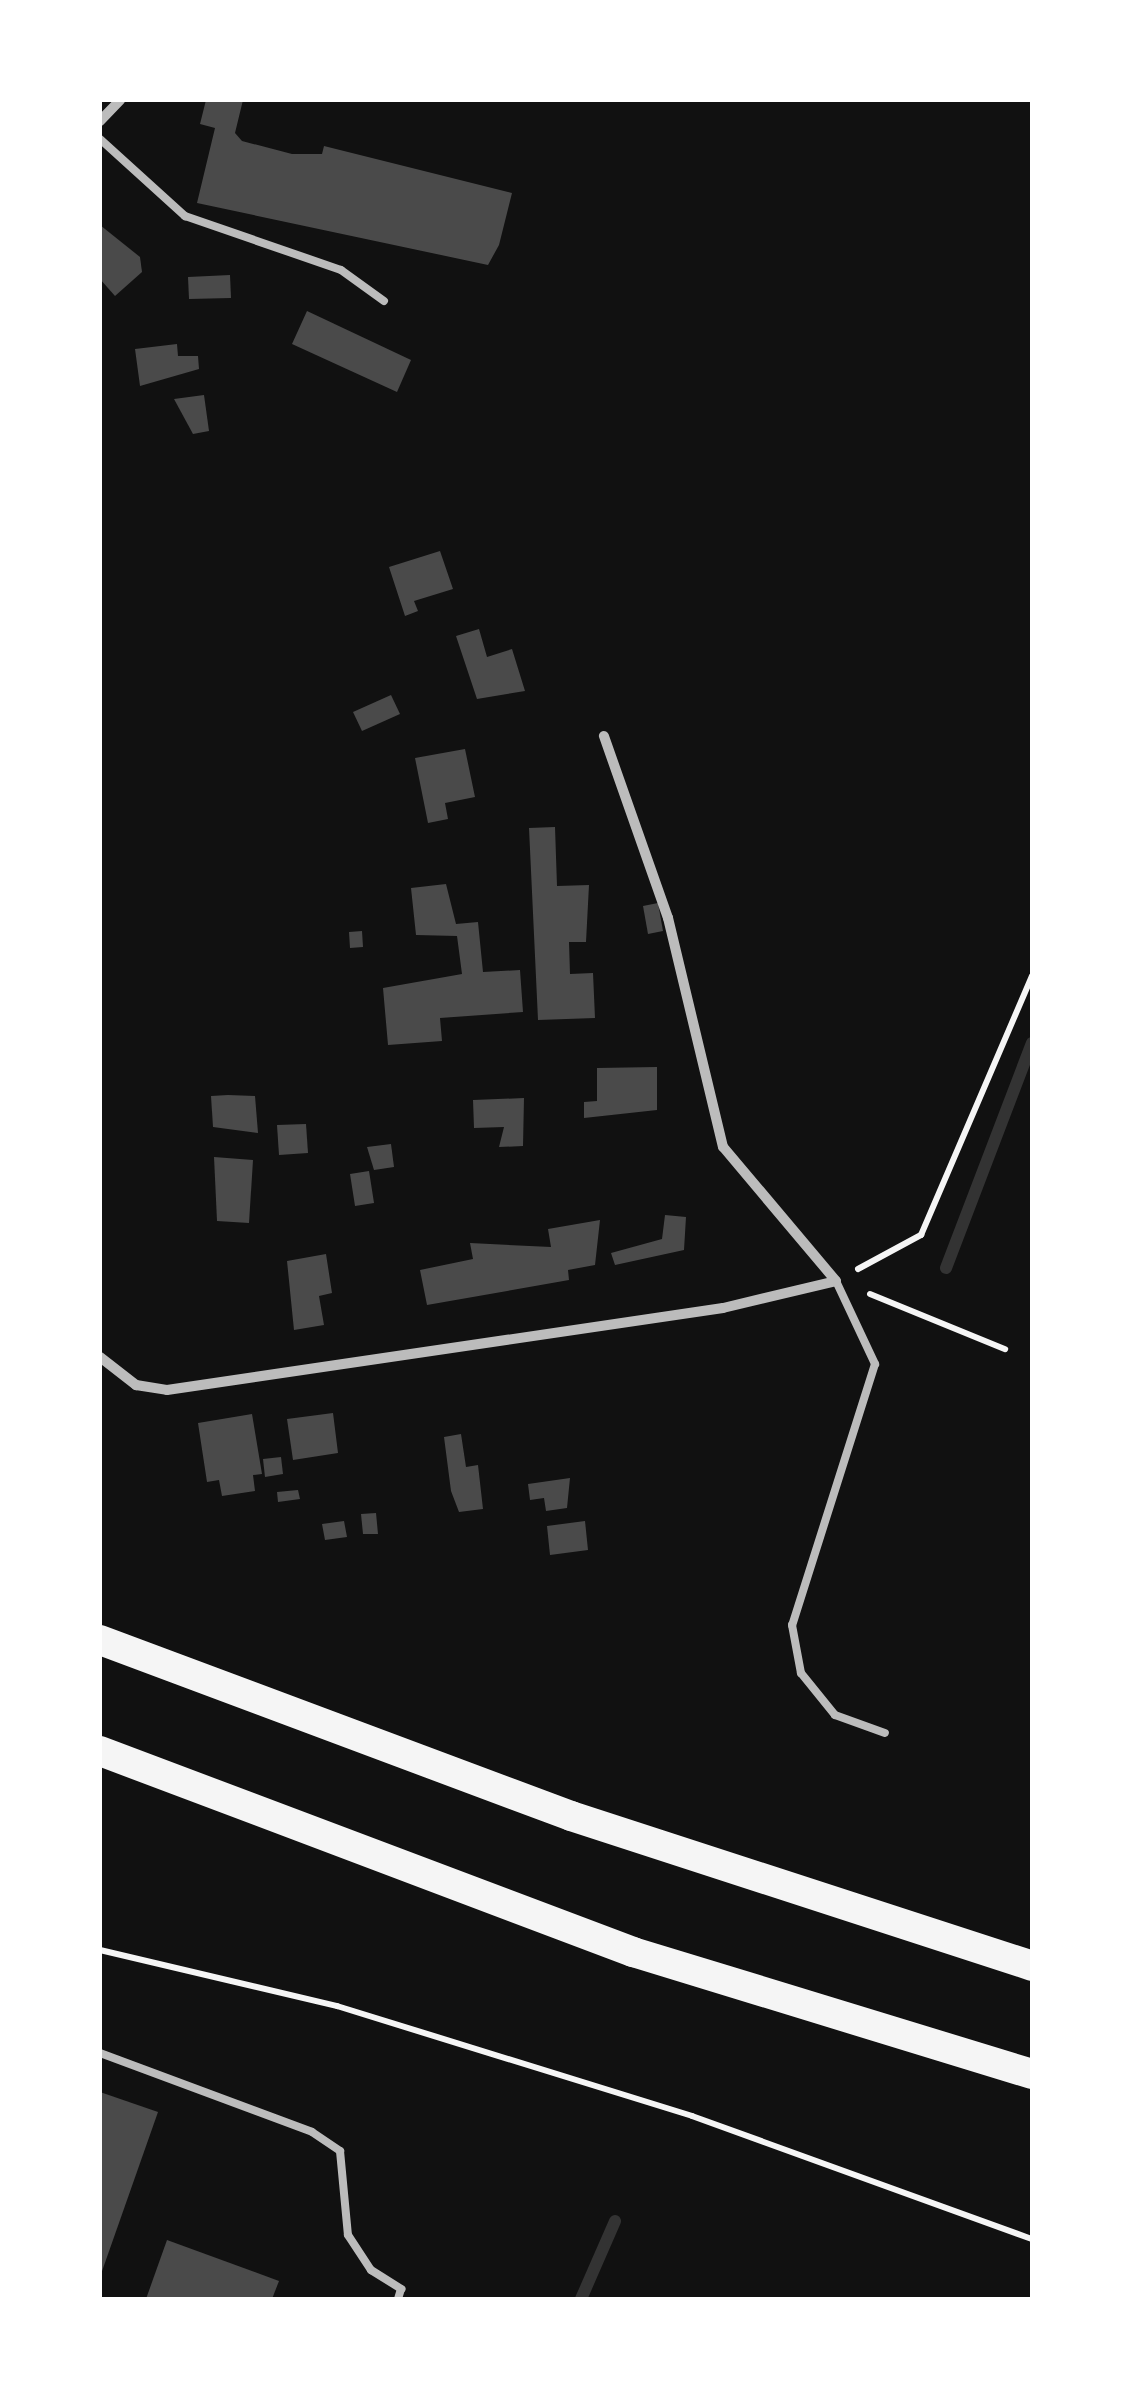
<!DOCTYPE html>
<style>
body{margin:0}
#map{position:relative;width:1132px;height:2399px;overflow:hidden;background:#111;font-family:"Public Sans",sans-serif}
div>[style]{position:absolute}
.stream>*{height:12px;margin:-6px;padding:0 6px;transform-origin:6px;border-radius:6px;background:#333}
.building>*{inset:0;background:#4a4a4a}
.path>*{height:6px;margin:-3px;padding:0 3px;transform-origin:3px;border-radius:3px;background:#f5f5f5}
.service>*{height:8px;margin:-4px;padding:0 4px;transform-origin:4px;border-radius:4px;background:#bcbcbc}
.minor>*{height:10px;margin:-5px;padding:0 5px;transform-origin:5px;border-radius:5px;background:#bcbcbc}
.motorway>*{height:30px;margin:-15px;padding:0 15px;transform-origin:15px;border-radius:15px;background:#f5f5f5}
span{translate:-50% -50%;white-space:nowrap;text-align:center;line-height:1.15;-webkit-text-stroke:10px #fff;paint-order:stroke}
.frame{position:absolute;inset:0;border:102px solid #fff;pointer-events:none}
</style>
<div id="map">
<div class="stream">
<div style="left:946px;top:1268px;width:241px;rotate:-69.1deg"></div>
<div style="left:581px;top:2299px;width:85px;rotate:-66.4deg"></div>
</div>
<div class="building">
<div style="clip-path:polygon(206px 100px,243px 100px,235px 133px,242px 141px,292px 154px,322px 154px,324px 146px,512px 193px,499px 245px,488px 265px,197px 203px,215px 128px,200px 124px)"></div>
<div style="clip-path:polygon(100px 225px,140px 257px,142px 272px,115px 296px,100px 279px)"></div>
<div style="clip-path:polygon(230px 275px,231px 298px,189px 299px,188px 277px)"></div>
<div style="clip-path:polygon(307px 311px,411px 360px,397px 392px,292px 344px)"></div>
<div style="clip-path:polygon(177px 344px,178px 356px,198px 356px,199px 369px,140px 386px,135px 349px)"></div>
<div style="clip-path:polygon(204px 395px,209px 431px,193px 434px,174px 399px)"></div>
<div style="clip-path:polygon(440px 551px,453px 589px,414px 601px,418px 611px,405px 616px,389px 567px)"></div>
<div style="clip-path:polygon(479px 629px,487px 657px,512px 649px,525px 691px,477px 699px,456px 636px)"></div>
<div style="clip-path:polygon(391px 695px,400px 714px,362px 731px,353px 712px)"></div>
<div style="clip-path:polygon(465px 749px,475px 797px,445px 803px,448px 819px,428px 823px,415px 758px)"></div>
<div style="clip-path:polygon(555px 827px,557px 886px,589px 885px,586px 942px,569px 942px,570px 974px,593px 973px,595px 1018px,538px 1020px,529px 828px)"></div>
<div style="clip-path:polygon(446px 884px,456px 924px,478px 922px,483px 972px,520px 970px,523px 1012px,440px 1018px,442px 1041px,388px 1045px,383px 988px,462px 974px,457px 936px,416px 935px,411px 888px)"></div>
<div style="clip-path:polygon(658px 903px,663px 931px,648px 934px,643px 906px)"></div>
<div style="clip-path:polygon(362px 931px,363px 947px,350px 948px,349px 932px)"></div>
<div style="clip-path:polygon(657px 1067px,657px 1110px,584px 1118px,584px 1102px,597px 1101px,597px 1068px)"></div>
<div style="clip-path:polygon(228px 1095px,255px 1096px,258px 1133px,213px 1127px,211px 1096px)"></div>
<div style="clip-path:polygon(524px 1098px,523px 1146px,499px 1147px,504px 1127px,474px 1128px,473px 1100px)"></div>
<div style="clip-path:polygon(306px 1124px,308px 1153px,279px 1155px,277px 1125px)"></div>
<div style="clip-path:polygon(391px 1144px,394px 1167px,374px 1170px,367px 1147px)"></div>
<div style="clip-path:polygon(214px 1157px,253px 1160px,249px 1223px,217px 1221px)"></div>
<div style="clip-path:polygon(369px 1171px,374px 1203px,355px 1206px,350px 1174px)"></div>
<div style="clip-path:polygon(665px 1215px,686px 1217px,684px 1250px,615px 1265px,611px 1253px,662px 1239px)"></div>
<div style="clip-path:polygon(600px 1220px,595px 1265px,568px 1270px,569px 1280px,427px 1305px,420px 1270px,473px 1259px,470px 1243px,551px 1247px,548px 1229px)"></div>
<div style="clip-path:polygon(326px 1254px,332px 1293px,319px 1296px,324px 1325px,294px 1330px,287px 1261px)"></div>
<div style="clip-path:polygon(333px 1413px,338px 1453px,293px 1460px,287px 1419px)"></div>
<div style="clip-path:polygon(252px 1414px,262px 1474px,253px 1475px,255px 1491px,222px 1496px,219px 1480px,207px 1482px,198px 1423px)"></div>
<div style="clip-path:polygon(461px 1434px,466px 1467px,478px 1465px,483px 1509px,459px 1512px,451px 1491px,444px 1437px)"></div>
<div style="clip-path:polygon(281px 1457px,283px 1474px,265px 1477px,263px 1459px)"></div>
<div style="clip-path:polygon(570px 1478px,567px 1508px,546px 1511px,544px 1498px,530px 1500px,528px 1484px)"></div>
<div style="clip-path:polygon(298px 1490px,300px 1499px,278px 1502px,277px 1492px)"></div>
<div style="clip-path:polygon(376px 1513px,378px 1534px,363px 1534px,361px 1514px)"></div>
<div style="clip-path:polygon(344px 1521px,347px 1537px,325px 1540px,322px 1524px)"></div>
<div style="clip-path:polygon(585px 1521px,588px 1550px,550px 1555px,547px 1526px)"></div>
<div style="clip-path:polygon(100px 2092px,158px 2112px,101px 2274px,100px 2273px)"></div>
<div style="clip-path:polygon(167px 2240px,279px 2281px,272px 2299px,146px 2299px)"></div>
</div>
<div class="path">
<div style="left:858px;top:1269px;width:72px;rotate:-28.4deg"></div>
<div style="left:921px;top:1235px;width:282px;rotate:-66.8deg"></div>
<div style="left:870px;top:1294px;width:146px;rotate:22.2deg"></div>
<div style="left:100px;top:1950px;width:244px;rotate:13.3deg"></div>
<div style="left:337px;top:2006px;width:372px;rotate:17.2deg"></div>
<div style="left:692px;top:2116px;width:362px;rotate:19.9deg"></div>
</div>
<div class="service">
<div style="left:100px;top:139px;width:115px;rotate:42.2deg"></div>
<div style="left:185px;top:216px;width:165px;rotate:19.1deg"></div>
<div style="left:341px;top:270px;width:53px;rotate:35.8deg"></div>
<div style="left:836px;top:1281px;width:92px;rotate:64.8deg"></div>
<div style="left:875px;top:1364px;width:274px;rotate:107.6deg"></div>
<div style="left:792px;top:1625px;width:49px;rotate:79.4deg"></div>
<div style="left:801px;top:1673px;width:54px;rotate:51deg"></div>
<div style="left:835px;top:1715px;width:53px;rotate:19.8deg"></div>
<div style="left:100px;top:2053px;width:226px;rotate:20.4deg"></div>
<div style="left:312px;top:2132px;width:34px;rotate:34deg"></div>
<div style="left:340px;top:2151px;width:84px;rotate:84.6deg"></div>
<div style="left:348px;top:2235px;width:42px;rotate:56.7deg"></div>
<div style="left:371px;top:2270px;width:36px;rotate:32deg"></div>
<div style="left:401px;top:2289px;width:10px;rotate:107deg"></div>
</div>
<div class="minor">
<div style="left:100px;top:121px;width:29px;rotate:-46deg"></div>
<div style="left:100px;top:1357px;width:46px;rotate:37.9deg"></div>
<div style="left:136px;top:1385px;width:31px;rotate:9deg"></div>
<div style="left:167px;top:1390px;width:562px;rotate:-8.39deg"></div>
<div style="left:723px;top:1308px;width:116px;rotate:-13.4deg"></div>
<div style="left:836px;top:1281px;width:175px;rotate:-130.1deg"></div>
<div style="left:723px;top:1147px;width:236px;rotate:-103.5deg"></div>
<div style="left:668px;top:918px;width:193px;rotate:-109.4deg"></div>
</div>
<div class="motorway">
<div style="left:100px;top:1640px;width:503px;rotate:20.49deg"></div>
<div style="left:571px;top:1816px;width:485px;rotate:18deg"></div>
<div style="left:100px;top:1751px;width:570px;rotate:20.66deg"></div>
<div style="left:633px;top:1952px;width:417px;rotate:17deg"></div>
</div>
<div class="frame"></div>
</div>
